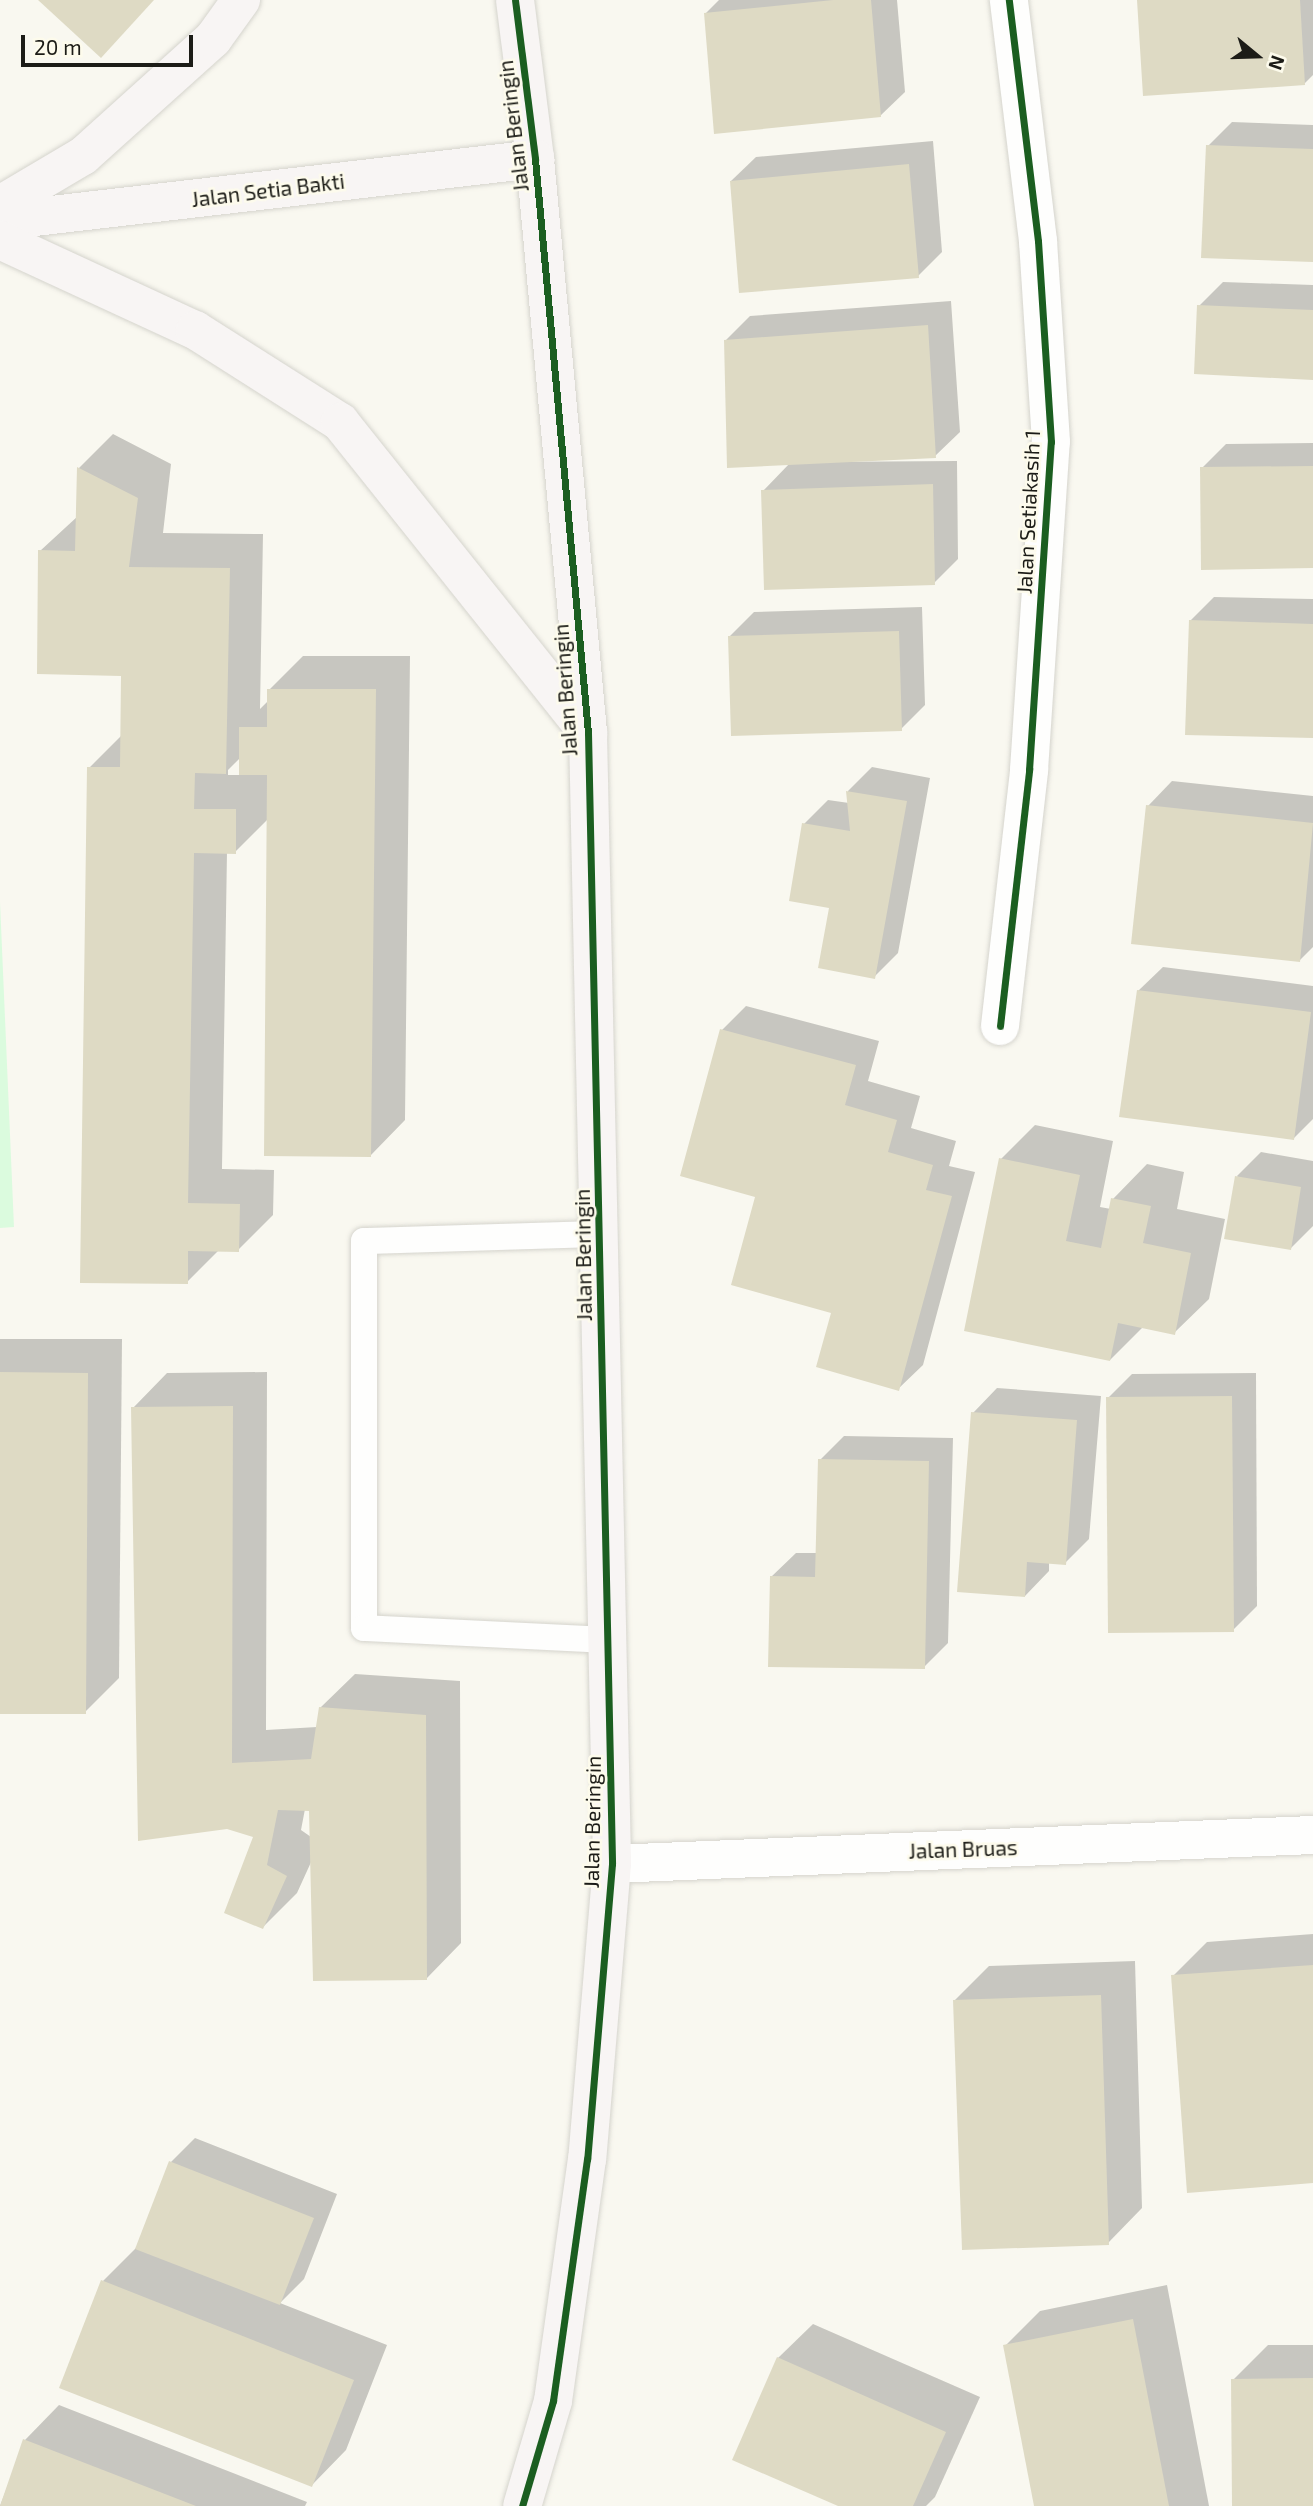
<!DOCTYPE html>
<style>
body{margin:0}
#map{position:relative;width:1313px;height:2506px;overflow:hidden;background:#f9f8f0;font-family:"Exo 2",sans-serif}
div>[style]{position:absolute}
.green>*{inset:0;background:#dbfbde}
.shadow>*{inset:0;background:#0003}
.building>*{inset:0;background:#dedac4}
.roads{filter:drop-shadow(0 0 2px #d5d4cd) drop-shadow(0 0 2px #d5d4cd)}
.lane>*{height:26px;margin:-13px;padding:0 13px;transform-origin:13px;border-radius:13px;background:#fefefd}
.street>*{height:38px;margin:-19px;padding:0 19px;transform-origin:19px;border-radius:19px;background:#fefefd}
.secondary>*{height:38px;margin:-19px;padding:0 19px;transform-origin:19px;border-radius:19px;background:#f8f5f4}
.cycleway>*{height:7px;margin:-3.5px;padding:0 3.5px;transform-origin:3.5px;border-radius:3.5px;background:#1b5e20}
span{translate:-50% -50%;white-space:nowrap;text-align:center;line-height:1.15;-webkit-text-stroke:5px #fdfbec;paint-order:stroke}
.street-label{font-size:21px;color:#1c1c17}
.north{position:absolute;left:1222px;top:21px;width:70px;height:70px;-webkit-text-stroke:5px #fdfbec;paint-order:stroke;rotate:109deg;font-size:19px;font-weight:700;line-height:28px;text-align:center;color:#1c1c17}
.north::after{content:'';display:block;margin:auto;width:24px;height:32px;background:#1c1c17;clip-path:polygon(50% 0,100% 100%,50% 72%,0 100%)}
.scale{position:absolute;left:21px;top:35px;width:172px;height:32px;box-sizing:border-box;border:4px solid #1c1c17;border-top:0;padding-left:9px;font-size:21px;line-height:24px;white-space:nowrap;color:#1c1c17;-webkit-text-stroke:5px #fdfbec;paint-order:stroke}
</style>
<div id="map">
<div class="green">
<div style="clip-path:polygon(0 902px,14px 1227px,0 1228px)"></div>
</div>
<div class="shadow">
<div style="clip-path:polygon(719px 0,897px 0,905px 92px,880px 116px,706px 13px)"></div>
<div style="clip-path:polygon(1139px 0,1313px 0,1313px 75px,1304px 84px)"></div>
<div style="clip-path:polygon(1232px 122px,1313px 125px,1313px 261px,1208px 146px)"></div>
<div style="clip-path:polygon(933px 141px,942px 252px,918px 276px,731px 181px,756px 157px)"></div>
<div style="clip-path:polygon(1223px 282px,1313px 285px,1313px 378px,1199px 306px)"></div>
<div style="clip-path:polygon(951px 301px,960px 432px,935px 456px,814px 462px,957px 461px,958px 559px,934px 583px,763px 491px,790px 463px,726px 340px,750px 316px)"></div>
<div style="clip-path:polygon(evenodd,113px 434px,171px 464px,163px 533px,263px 534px,260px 709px,269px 700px,269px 690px,303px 656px,410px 656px,405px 1120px,371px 1155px,268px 819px,235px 852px,227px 852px,222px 1169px,274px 1170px,273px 1215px,238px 1250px,219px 1250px,187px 1282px,89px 768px,122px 735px,123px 674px,40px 551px,78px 516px,79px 468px,113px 434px,241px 757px,241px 775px,228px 775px,228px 770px,241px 757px)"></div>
<div style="clip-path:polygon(1313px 443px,1313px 567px,1202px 468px,1226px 444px)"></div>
<div style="clip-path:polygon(1214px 597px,1313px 599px,1313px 736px,1190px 621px)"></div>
<div style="clip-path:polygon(922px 607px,925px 705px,901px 729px,730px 636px,754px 612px)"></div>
<div style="clip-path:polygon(872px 767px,930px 778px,898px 953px,874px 977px,831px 907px,804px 824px,828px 800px,849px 803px,848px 791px)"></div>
<div style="clip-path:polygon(1172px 781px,1313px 796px,1313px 947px,1300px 960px,1148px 806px)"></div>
<div style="clip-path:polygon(1163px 967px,1313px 986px,1313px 1119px,1294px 1138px,1138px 991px)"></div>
<div style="clip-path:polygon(746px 1006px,879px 1041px,868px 1081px,920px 1096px,911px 1128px,956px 1141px,949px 1166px,975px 1172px,923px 1365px,898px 1389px,833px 1312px,757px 1195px,722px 1030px)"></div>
<div style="clip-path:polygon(1035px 1125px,1113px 1141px,1100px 1207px,1111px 1209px,1113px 1199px,1147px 1164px,1184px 1172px,1177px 1209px,1225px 1219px,1209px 1299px,1174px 1333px,1143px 1327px,1110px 1360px,1001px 1159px)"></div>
<div style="clip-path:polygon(1261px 1152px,1313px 1161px,1313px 1226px,1290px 1249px,1237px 1176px)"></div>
<div style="clip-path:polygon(0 1339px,122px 1339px,119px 1678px,85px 1712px,0 1712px)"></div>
<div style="clip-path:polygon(evenodd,267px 1372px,266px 1730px,317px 1727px,320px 1708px,355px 1674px,460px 1681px,461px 1943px,427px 1978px,312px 1860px,297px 1893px,263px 1927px,255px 1835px,228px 1827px,133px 1408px,167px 1373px,267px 1372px,305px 1809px,311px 1810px,311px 1837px,301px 1830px,305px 1809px)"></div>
<div style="clip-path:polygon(1256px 1373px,1257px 1606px,1233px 1630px,1108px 1398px,1132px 1374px)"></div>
<div style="clip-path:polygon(997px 1388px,1101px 1396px,1089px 1539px,1065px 1563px,1049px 1562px,1049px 1571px,1025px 1596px,973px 1413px)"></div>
<div style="clip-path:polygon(844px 1436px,953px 1438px,948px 1643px,924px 1667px,771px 1577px,796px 1553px,817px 1553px,820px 1460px)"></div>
<div style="clip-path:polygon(1313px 1934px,1313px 2181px,1173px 1976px,1207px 1942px)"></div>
<div style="clip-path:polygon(1135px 1961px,1142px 2208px,1108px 2243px,955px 2000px,989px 1966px)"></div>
<div style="clip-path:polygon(195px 2138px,337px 2194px,304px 2279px,280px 2303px,387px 2345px,346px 2450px,312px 2485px,103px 2281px,137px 2247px,171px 2162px)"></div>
<div style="clip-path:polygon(1167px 2285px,1209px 2506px,1036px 2506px,1005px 2346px,1040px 2311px)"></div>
<div style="clip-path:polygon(813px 2324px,980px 2397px,935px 2497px,926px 2506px,842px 2506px,778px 2358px)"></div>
<div style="clip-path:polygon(1268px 2345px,1313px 2345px,1313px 2506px,1234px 2506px,1233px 2380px)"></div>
<div style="clip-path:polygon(59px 2405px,307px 2502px,305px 2506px,0 2506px,25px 2440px)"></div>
</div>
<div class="building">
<div style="clip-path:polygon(38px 0,154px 0,101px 58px)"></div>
<div style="clip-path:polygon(833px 0,871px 0,881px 117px,714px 134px,704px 13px)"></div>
<div style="clip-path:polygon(1137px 0,1300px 0,1305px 85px,1143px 96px)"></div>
<div style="clip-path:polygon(1206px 145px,1313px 149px,1313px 262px,1201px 258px)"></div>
<div style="clip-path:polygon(909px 164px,919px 278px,739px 293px,730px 181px)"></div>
<div style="clip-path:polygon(1197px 305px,1313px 310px,1313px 380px,1194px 374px)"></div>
<div style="clip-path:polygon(928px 325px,936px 458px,727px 468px,724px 340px)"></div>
<div style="clip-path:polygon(1313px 466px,1313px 568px,1201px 570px,1200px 467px)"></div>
<div style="clip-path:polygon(77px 467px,138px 498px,129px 567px,230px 568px,226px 774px,195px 773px,194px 809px,236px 809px,236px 854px,194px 853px,188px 1203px,240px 1204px,239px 1252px,188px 1251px,188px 1284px,80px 1283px,87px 767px,120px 767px,121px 676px,37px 674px,38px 550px,75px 551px)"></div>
<div style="clip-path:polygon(933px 484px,935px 585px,764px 590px,761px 490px)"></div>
<div style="clip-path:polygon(1189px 620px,1313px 624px,1313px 738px,1185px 735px)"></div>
<div style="clip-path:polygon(899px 631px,902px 731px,731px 736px,728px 636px)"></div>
<div style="clip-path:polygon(267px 689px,376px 689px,371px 1157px,264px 1156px,267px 775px,239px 775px,239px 727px,267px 727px)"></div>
<div style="clip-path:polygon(846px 791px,907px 801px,875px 979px,818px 968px,829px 908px,789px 901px,802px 823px,850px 831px)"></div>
<div style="clip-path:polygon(1146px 805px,1313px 823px,1300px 962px,1131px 944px)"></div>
<div style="clip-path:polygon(1137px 990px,1311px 1012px,1294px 1140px,1119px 1117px)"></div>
<div style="clip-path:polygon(720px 1029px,856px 1065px,845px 1105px,897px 1120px,888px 1152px,933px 1165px,926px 1190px,952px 1196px,899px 1391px,816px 1367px,831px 1313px,731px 1285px,755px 1197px,680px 1176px)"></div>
<div style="clip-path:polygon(999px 1158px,1080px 1175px,1066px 1241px,1101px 1248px,1111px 1198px,1151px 1206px,1143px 1243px,1191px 1253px,1175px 1335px,1118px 1323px,1110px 1361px,964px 1331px)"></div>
<div style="clip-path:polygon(1235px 1176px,1301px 1187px,1291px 1250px,1224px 1239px)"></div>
<div style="clip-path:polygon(0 1372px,88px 1373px,86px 1714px,0 1714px)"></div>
<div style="clip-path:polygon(1232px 1396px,1234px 1632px,1108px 1633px,1106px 1397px)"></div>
<div style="clip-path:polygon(233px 1406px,232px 1763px,311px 1759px,319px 1707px,426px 1715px,427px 1980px,313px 1981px,309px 1811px,278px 1810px,267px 1865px,287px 1876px,263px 1929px,224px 1913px,253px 1837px,227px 1829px,138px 1841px,131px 1407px)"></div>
<div style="clip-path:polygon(971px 1412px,1077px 1420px,1066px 1565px,1027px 1562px,1025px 1597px,957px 1592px)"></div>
<div style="clip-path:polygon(818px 1459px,929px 1461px,925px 1669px,768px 1667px,770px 1576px,815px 1577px)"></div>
<div style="clip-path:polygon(1313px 1965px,1313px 2183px,1187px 2193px,1171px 1975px)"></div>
<div style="clip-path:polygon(1101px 1995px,1109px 2245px,962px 2250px,953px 2000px)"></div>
<div style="clip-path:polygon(169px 2161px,314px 2218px,280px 2305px,135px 2249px)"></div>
<div style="clip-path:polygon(101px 2280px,354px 2380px,312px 2487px,59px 2388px)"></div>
<div style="clip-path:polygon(1133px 2319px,1169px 2506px,1034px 2506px,1003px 2345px)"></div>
<div style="clip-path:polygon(777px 2357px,946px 2432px,913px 2506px,838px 2506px,732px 2460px)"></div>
<div style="clip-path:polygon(1313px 2378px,1313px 2506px,1232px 2506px,1231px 2379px)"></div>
<div style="clip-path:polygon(23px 2439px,196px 2506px,0 2506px)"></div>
</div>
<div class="roads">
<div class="lane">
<div style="left:600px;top:1234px;width:236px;rotate:178.3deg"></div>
<div style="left:364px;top:1241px;width:387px;rotate:90deg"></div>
<div style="left:364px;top:1628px;width:246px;rotate:2.8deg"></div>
</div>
<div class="street">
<div style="left:1000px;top:1026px;width:258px;rotate:-83.5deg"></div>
<div style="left:1029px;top:770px;width:329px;rotate:-86.2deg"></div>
<div style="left:1051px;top:442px;width:201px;rotate:-93.7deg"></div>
<div style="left:1038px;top:241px;width:243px;rotate:-96.9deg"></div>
<div style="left:612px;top:1864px;width:702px;rotate:-2.37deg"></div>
</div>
<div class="secondary">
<div style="left:515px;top:0;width:160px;rotate:82.8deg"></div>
<div style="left:535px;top:159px;width:576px;rotate:84.72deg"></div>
<div style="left:588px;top:733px;width:1131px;rotate:88.78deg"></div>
<div style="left:612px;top:1864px;width:296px;rotate:94.8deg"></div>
<div style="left:587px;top:2159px;width:244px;rotate:98deg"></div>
<div style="left:553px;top:2401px;width:109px;rotate:106.4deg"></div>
<div style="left:0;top:205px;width:96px;rotate:-30.6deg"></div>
<div style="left:83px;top:156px;width:175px;rotate:-42deg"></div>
<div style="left:213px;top:39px;width:48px;rotate:-54.3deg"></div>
<div style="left:0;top:221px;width:539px;rotate:-6.61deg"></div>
<div style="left:0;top:240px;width:215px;rotate:24.8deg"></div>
<div style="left:195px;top:330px;width:172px;rotate:32.4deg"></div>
<div style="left:340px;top:422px;width:398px;rotate:51.4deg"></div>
</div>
</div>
<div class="cycleway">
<div style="left:515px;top:0;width:160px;rotate:82.8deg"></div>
<div style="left:535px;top:159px;width:576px;rotate:84.72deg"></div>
<div style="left:588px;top:733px;width:1131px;rotate:88.78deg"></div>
<div style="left:612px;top:1864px;width:296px;rotate:94.8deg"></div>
<div style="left:587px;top:2159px;width:244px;rotate:98deg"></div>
<div style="left:553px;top:2401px;width:109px;rotate:106.4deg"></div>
<div style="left:1000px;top:1026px;width:258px;rotate:-83.5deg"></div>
<div style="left:1029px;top:770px;width:329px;rotate:-86.2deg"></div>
<div style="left:1051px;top:442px;width:201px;rotate:-93.7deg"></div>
<div style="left:1038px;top:241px;width:243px;rotate:-96.9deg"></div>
</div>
<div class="street-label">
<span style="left:513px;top:126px;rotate:-97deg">Jalan Beringin</span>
<span style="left:268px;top:190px;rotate:-7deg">Jalan Setia Bakti</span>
<span style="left:1028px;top:512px;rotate:-87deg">Jalan Setiakasih 1</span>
<span style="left:565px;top:690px;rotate:-94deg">Jalan Beringin</span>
<span style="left:583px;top:1255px;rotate:-91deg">Jalan Beringin</span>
<span style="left:592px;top:1822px;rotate:-89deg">Jalan Beringin</span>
<span style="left:963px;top:1849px;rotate:-2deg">Jalan Bruas</span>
</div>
<div class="north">N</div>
<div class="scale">20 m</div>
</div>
